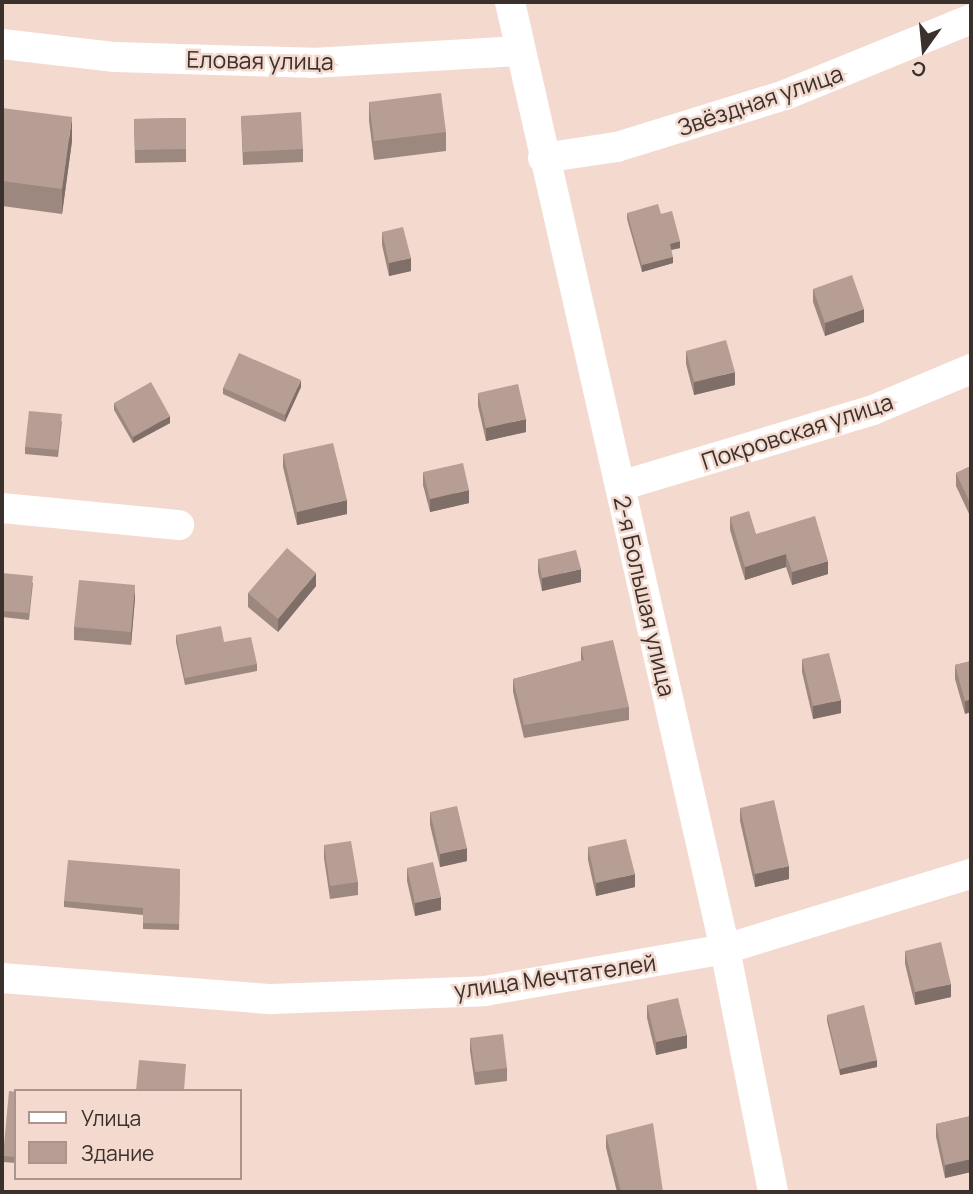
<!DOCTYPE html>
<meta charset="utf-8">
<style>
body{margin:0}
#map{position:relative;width:973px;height:1194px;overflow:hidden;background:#f3d9ce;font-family:Manrope,sans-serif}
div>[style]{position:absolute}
.street>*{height:30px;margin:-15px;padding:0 15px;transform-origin:15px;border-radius:15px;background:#fff}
.wall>*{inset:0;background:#9d887f}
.shaded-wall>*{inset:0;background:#7f6f68}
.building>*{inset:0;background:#b69e94}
span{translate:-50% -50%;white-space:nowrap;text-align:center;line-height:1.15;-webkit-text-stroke:5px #f3d9ce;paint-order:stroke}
.street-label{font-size:23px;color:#3a302c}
.frame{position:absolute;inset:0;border:4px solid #3a302c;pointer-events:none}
.legend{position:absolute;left:14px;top:1089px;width:228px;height:91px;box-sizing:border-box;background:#f3d9ce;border:2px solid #a9958d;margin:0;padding:9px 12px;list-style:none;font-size:21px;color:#3a302c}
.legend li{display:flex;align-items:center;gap:14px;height:35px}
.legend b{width:35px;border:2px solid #a9958d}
.north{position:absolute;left:889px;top:14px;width:70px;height:70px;-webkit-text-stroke:5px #f3d9ce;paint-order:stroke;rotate:195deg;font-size:19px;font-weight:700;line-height:28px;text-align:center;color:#3a302c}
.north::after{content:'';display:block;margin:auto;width:24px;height:32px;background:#3a302c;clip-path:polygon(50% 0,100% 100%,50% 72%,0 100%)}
</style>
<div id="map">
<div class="street">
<div style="left:510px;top:2px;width:971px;rotate:77.21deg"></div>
<div style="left:725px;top:949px;width:248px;rotate:78.8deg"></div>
<div style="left:2px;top:44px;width:114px;rotate:6.6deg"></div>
<div style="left:115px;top:57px;width:197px;rotate:1.7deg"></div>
<div style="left:312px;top:63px;width:207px;rotate:-3.3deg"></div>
<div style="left:543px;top:158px;width:75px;rotate:-8.5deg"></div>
<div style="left:617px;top:147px;width:176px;rotate:-17.2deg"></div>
<div style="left:785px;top:95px;width:201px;rotate:-22.2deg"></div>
<div style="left:620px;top:486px;width:264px;rotate:-16.7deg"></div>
<div style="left:873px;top:410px;width:106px;rotate:-22.7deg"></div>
<div style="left:2px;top:508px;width:178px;rotate:5.5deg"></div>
<div style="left:2px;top:978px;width:270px;rotate:4.5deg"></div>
<div style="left:271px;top:999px;width:214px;rotate:-2.1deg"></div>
<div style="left:485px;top:991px;width:244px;rotate:-9.9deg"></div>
<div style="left:725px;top:949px;width:257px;rotate:-17deg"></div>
</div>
<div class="wall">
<div style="clip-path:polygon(369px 102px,446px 132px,446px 151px,374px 160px,369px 121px)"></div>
<div style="clip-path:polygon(2px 108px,72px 141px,62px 214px,2px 206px)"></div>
<div style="clip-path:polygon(241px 116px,303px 149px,303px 162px,243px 165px)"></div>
<div style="clip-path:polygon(186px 118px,186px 162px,135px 163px,134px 119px)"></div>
<div style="clip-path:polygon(627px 213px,661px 214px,680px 248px,671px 250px,673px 263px,642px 272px,627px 219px)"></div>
<div style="clip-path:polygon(382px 232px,411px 271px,389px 276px,382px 245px)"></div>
<div style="clip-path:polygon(813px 289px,864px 322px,825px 336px,813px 302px)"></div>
<div style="clip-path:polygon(686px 351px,735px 385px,694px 395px,686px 364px)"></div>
<div style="clip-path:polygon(301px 387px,285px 422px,223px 394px,223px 388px)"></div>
<div style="clip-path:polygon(478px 393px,526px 432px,486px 441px,478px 406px)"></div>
<div style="clip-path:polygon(114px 403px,170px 423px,133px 443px,114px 410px)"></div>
<div style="clip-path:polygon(62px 421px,58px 457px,25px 454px,25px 447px)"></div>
<div style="clip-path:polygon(283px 454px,347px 514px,297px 525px,283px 467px)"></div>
<div style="clip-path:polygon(971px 466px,971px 518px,956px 486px,956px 473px)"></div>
<div style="clip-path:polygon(423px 472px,469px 503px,430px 512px,423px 485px)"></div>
<div style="clip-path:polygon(730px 517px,756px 534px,828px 574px,792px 585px,786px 567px,745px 580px,730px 530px)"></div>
<div style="clip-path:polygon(538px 559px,581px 582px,542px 591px,538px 572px)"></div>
<div style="clip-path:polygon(2px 573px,33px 583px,29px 620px,2px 617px)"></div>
<div style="clip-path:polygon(316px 586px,278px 632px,248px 607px,248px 593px)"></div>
<div style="clip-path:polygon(135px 598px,131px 645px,74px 640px,74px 627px)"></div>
<div style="clip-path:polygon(176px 635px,224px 642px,257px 664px,257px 671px,185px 685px,176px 642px)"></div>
<div style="clip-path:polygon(581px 647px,629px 707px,629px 720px,524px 738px,513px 692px,513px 679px,581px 661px)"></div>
<div style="clip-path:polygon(802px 659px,841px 713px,813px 719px,802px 672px)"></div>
<div style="clip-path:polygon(971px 661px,965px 714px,955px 679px,955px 665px)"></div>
<div style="clip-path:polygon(740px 808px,789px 879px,755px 887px,740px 821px)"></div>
<div style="clip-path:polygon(430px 812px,467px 861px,440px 867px,430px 825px)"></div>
<div style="clip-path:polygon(324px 845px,358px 882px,358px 895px,330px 899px,324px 858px)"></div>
<div style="clip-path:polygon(588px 847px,635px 887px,596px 896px,588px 860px)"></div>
<div style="clip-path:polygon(407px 868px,441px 910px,415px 916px,407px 881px)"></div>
<div style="clip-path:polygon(180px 869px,179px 930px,143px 929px,143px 915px,64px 907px,64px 901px)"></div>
<div style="clip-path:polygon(905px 951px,951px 997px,915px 1005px,905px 964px)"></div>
<div style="clip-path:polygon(647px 1005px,687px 1048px,656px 1055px,647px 1018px)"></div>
<div style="clip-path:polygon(827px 1015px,877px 1067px,840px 1075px,827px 1021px)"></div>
<div style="clip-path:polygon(470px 1038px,507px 1068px,507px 1081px,475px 1085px,470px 1051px)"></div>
<div style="clip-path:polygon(16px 1092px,16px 1163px,3px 1162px,3px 1156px)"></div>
<div style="clip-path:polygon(971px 1116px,971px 1172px,945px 1178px,936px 1137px,936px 1124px)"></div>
<div style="clip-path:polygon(606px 1135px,663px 1192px,617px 1192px,606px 1148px)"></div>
</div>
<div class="shaded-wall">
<div style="clip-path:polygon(72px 117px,72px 141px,62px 214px,62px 189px)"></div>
<div style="clip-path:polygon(680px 241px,680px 248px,670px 250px,670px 244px)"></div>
<div style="clip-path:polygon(673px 257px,673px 263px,642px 272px,642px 265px)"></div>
<div style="clip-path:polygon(411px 258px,411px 271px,389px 276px,389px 263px)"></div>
<div style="clip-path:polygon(864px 309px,864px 322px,825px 336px,825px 323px)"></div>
<div style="clip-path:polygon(735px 372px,735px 385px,694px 395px,694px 382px)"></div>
<div style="clip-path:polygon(301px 380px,301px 387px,285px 422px,285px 415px)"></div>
<div style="clip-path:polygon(170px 416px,170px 423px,133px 443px,133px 437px)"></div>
<div style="clip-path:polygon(526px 419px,526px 432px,486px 441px,486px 428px)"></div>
<div style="clip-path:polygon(469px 490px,469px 503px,430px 512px,430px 499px)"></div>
<div style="clip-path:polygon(347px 500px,347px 514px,297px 525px,297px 512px)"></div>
<div style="clip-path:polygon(786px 554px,786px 567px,745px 580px,745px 567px)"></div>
<div style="clip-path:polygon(828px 561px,828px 574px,792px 585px,792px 572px)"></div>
<div style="clip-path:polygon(581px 569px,581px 582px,542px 591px,542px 578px)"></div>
<div style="clip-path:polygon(316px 573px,316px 586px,278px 632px,278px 619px)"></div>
<div style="clip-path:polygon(135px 585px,135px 598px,131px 645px,131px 632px)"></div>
<div style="clip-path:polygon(971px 699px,971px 712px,965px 714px,965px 701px)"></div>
<div style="clip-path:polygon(841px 700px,841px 713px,813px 719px,813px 706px)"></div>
<div style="clip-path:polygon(467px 848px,467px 861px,440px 867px,440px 854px)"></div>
<div style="clip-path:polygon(789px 866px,789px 879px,755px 887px,755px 874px)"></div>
<div style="clip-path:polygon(635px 874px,635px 887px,596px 896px,596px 883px)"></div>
<div style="clip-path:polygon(441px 897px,441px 910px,415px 916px,415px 903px)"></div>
<div style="clip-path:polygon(951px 984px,951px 997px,915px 1005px,915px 992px)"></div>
<div style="clip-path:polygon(687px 1035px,687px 1048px,656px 1055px,656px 1042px)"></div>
<div style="clip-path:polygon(877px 1060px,877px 1067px,840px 1075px,840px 1069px)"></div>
<div style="clip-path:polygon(971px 1159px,971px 1172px,945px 1178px,945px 1165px)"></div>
</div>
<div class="building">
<div style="clip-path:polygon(441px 93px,446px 132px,374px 141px,369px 102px)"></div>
<div style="clip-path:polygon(2px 108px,72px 117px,62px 189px,2px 181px)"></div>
<div style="clip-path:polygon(301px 112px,303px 149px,243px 152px,241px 116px)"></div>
<div style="clip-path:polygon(186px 118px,186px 149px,135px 150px,134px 119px)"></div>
<div style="clip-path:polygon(658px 204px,661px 214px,672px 211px,680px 241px,670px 244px,673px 257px,642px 265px,627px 213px)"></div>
<div style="clip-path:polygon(403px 227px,411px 258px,389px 263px,382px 232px)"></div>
<div style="clip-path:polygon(852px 275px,864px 309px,825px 323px,813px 289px)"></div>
<div style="clip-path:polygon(726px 340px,735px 372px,694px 382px,686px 351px)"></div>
<div style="clip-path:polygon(239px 353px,301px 380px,285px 415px,223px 388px)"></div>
<div style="clip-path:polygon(151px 382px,170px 416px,133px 437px,114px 403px)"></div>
<div style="clip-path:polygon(518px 384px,526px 419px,486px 428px,478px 393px)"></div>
<div style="clip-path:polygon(29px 411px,62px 414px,58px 450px,25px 447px)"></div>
<div style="clip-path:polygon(333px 443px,347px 500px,297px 512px,283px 454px)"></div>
<div style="clip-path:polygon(463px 463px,469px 490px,430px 499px,423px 472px)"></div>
<div style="clip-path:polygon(971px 466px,971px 505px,956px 473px)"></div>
<div style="clip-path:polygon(749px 511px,756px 534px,815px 516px,828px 561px,792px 572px,786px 554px,745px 567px,730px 517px)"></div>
<div style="clip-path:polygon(287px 548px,316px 573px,278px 619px,248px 593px)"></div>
<div style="clip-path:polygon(576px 550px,581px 569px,542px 578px,538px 559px)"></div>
<div style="clip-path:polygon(2px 573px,33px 576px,29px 613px,2px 611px)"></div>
<div style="clip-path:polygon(79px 580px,135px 585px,131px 632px,74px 627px)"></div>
<div style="clip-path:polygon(221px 626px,224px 642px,251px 637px,257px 664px,185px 678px,176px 635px)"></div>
<div style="clip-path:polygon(613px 640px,629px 707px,524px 725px,513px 679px,584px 660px,581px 647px)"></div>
<div style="clip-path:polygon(829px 653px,841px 700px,813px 706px,802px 659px)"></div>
<div style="clip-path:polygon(971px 661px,971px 699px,965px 701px,955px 665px)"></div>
<div style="clip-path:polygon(774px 800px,789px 866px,755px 874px,740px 808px)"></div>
<div style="clip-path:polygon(457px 806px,467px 848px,440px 854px,430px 812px)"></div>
<div style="clip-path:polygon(626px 839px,635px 874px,596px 883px,588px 847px)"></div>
<div style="clip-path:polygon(351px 841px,358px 882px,330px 886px,324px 845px)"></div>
<div style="clip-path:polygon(68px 860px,180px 869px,179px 924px,143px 923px,143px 908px,64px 901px)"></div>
<div style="clip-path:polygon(433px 862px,441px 897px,415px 903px,407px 868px)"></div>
<div style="clip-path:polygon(941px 942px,951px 984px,915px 992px,905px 951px)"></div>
<div style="clip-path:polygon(678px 998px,687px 1035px,656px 1042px,647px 1005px)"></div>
<div style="clip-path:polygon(864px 1005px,877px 1060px,840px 1069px,827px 1015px)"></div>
<div style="clip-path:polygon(503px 1034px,507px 1068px,475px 1072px,470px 1038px)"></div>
<div style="clip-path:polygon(139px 1060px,186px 1064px,184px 1091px,136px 1091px)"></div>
<div style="clip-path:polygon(9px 1091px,16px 1092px,16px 1157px,3px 1156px)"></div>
<div style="clip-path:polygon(971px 1116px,971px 1159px,945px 1165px,936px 1124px)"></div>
<div style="clip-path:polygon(653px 1123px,663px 1192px,621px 1192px,606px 1135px)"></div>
</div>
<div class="street-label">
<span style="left:260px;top:60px;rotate:1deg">Еловая улица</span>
<span style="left:760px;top:100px;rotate:-19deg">Звёздная улица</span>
<span style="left:797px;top:431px;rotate:-18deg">Покровская улица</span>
<span style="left:645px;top:596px;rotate:77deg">2-я Большая улица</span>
<span style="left:555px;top:976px;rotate:-8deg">улица Мечтателей</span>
</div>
<div class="frame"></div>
<ul class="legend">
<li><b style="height:9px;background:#fff"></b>Улица</li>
<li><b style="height:19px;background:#b69e94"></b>Здание</li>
</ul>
<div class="north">С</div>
</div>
